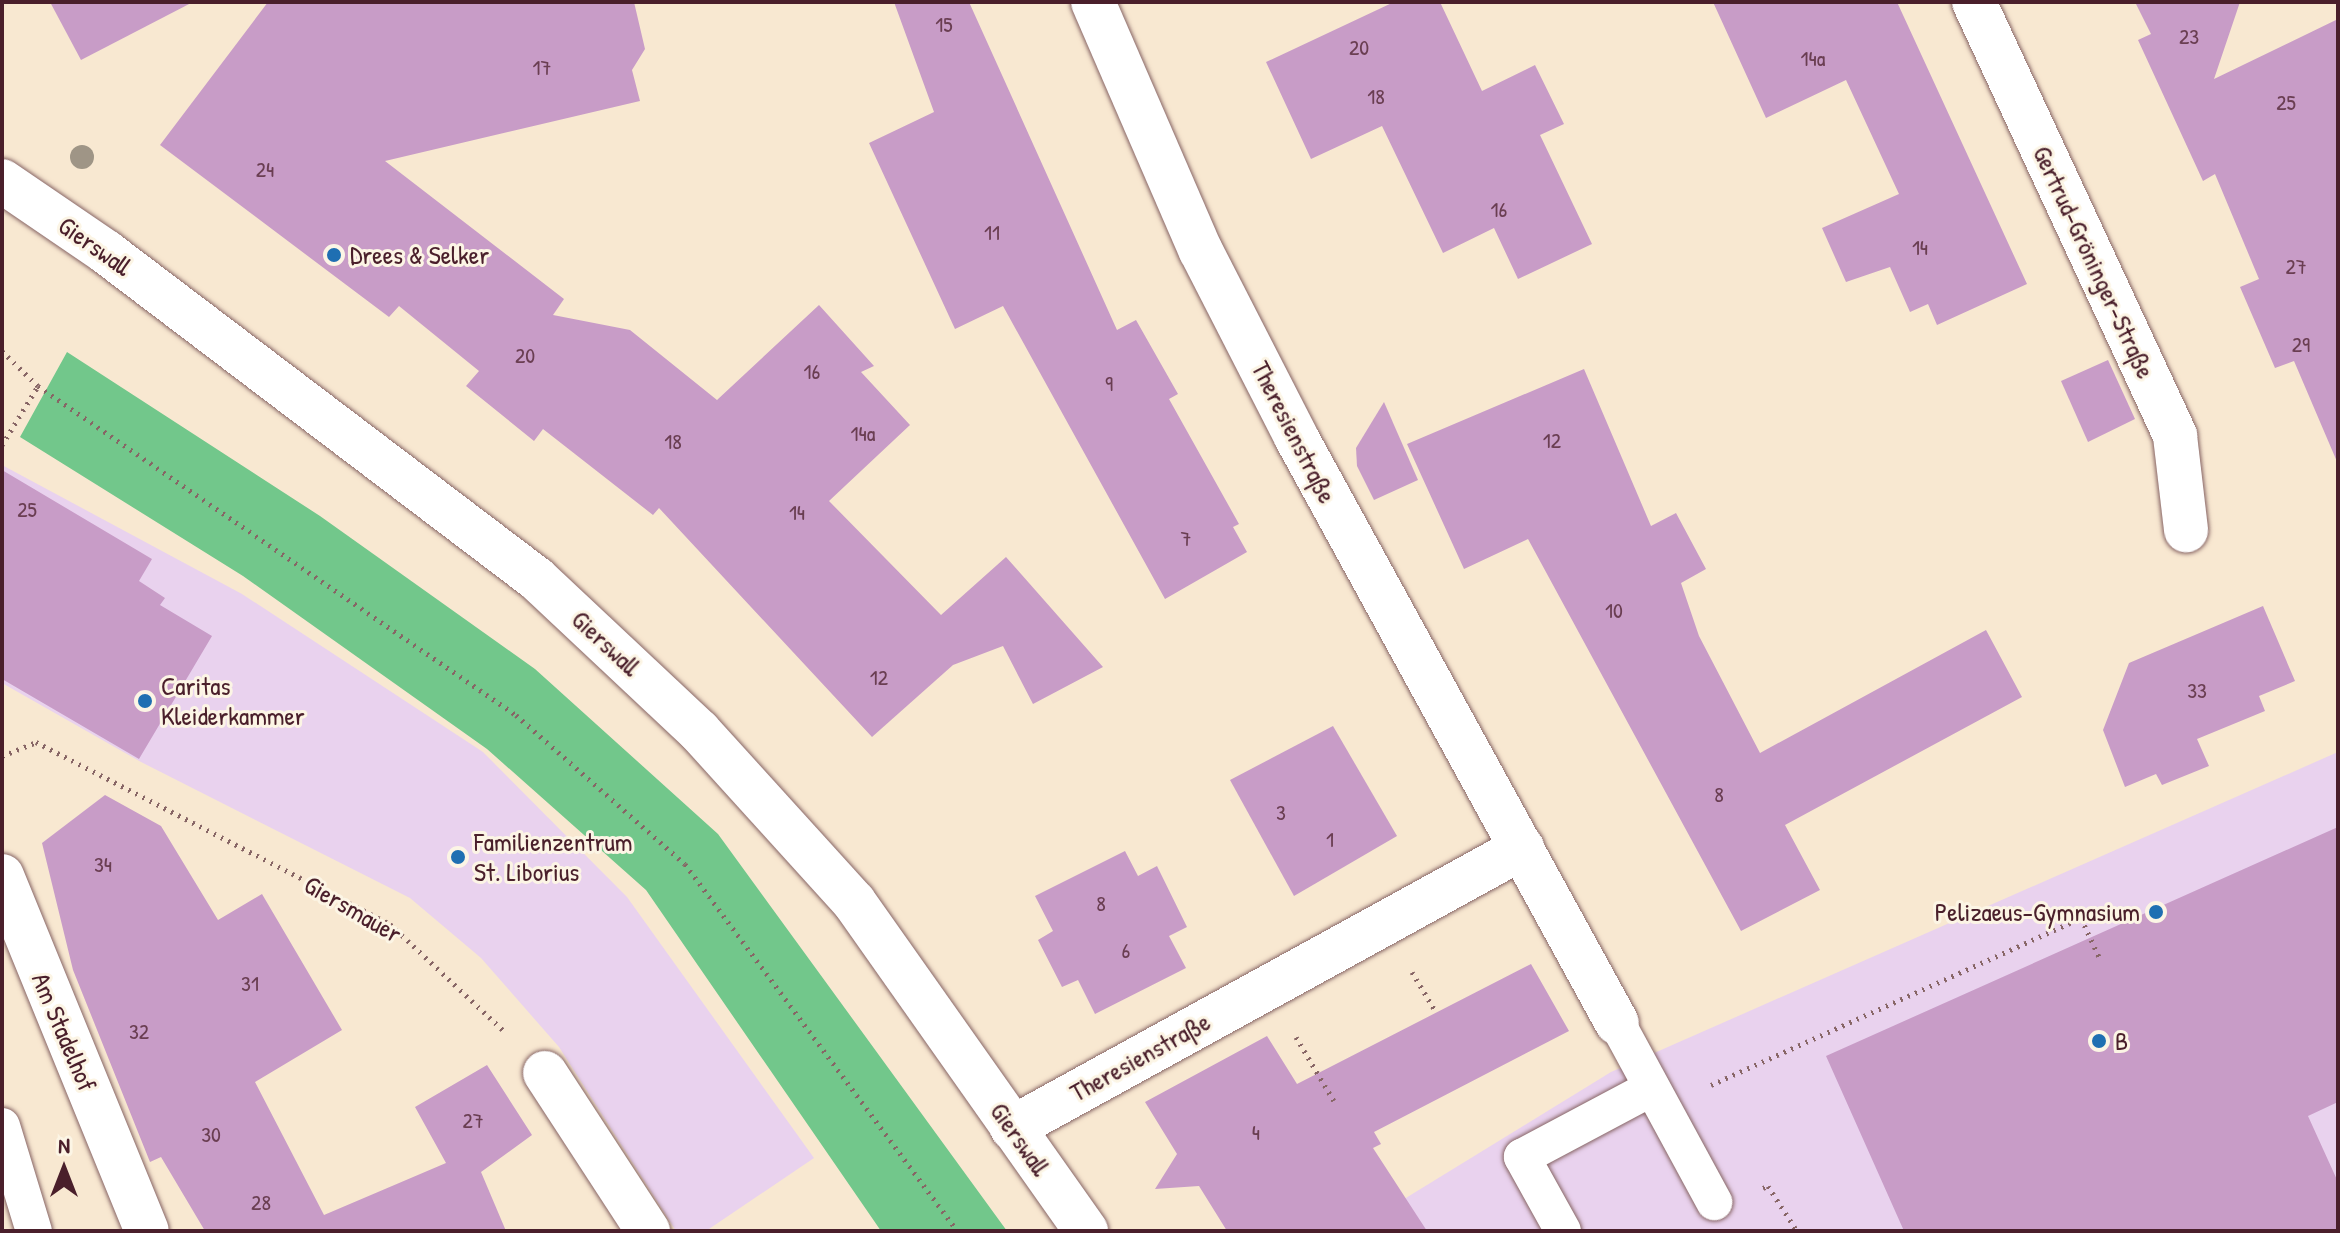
<!DOCTYPE html>
<meta charset="utf-8">
<style>
body{margin:0}
#map{position:relative;width:2340px;height:1233px;overflow:hidden;background:#f8e8d1;font-family:"Patrick Hand",sans-serif}
div>[style]{position:absolute}
.built>*{inset:0;background:#e9d2ee}
.green>*{inset:0;background:#72c78b}
.building>*{inset:0;background:#c89cc7}
.path>*{height:5px;margin-top:-2.5px;transform-origin:0;background:repeating-linear-gradient(90deg,#876565 0 2px,transparent 0 8px)}
.roads{filter:drop-shadow(0 0 2px #876565) drop-shadow(0 0 2px #876565)}
.service>*{height:36px;margin:-18px;padding:0 18px;transform-origin:18px;border-radius:18px;background:#fff}
.minor>*{height:44px;margin:-22px;padding:0 22px;transform-origin:22px;border-radius:22px;background:#fff}
.secondary>*{height:44px;margin:-22px;padding:0 22px;transform-origin:22px;border-radius:22px;background:#fff}
.trees>*{width:24px;height:24px;margin:-12px;border-radius:50%;background:#9f9586}
.dots>*{width:22px;height:22px;translate:-50% -50%;box-sizing:border-box;border:4px solid #fcf5e5;border-radius:50%}
span{translate:-50% -50%;white-space:nowrap;text-align:center;line-height:1.15;-webkit-text-stroke:6px #fcf5e5;paint-order:stroke}
.number-label{font-size:22px;color:#6a3e52}
.number-label span{-webkit-text-stroke-width:0}
.street-label{font-size:26px;color:#4a1f2b}
.poi-label{font-size:26px;color:#4a1f2b}
.left{translate:0 -50%;text-align:left}
.right{translate:-100% -50%;text-align:right}
.frame{position:absolute;inset:0;border:4px solid #4a1f2b;pointer-events:none}
.north{position:absolute;left:24px;top:1129px;width:80px;height:80px;-webkit-text-stroke:6px #fcf5e5;paint-order:stroke;rotate:0deg;font-size:22px;font-weight:700;line-height:32px;text-align:center;color:#4a1f2b}
.north::after{content:'';display:block;margin:auto;width:28px;height:36px;background:#4a1f2b;clip-path:polygon(50% 0,100% 100%,50% 72%,0 100%)}
</style>
<div id="map">
<div class="built">
<div style="clip-path:polygon(2px 465px,242px 594px,483px 752px,627px 897px,814px 1158px,706px 1231px,676px 1231px,559px 1047px,481px 958px,410px 898px,141px 762px,2px 683px)"></div>
<div style="clip-path:polygon(2338px 752px,2338px 1231px,1352px 1231px,1611px 1072px)"></div>
</div>
<div class="green">
<div style="clip-path:polygon(67px 352px,320px 516px,535px 669px,718px 834px,1007px 1231px,881px 1231px,646px 890px,487px 749px,243px 576px,20px 437px)"></div>
</div>
<div class="building">
<div style="clip-path:polygon(50px 2px,193px 2px,81px 60px)"></div>
<div style="clip-path:polygon(268px 2px,634px 2px,645px 49px,632px 70px,640px 101px,385px 161px,564px 299px,553px 315px,630px 330px,717px 400px,819px 305px,874px 366px,861px 372px,910px 425px,829px 501px,941px 615px,1006px 557px,1103px 667px,1033px 704px,1003px 646px,953px 665px,872px 737px,659px 508px,653px 515px,543px 429px,534px 441px,466px 386px,479px 371px,399px 306px,389px 317px,160px 145px)"></div>
<div style="clip-path:polygon(894px 2px,969px 2px,1117px 330px,1136px 320px,1178px 394px,1169px 399px,1239px 524px,1233px 527px,1247px 552px,1165px 599px,1003px 306px,955px 329px,869px 143px,934px 112px)"></div>
<div style="clip-path:polygon(1394px 2px,1440px 2px,1482px 91px,1535px 65px,1564px 124px,1540px 135px,1592px 244px,1518px 279px,1494px 228px,1443px 253px,1382px 126px,1311px 159px,1266px 62px)"></div>
<div style="clip-path:polygon(1713px 2px,1897px 2px,2027px 284px,1937px 325px,1928px 304px,1910px 312px,1890px 267px,1846px 282px,1822px 228px,1899px 194px,1846px 80px,1766px 118px)"></div>
<div style="clip-path:polygon(2135px 2px,2240px 2px,2214px 79px,2338px 19px,2338px 464px,2294px 361px,2275px 368px,2240px 287px,2259px 279px,2215px 174px,2203px 181px,2138px 40px,2151px 34px)"></div>
<div style="clip-path:polygon(2108px 360px,2135px 419px,2088px 442px,2061px 381px)"></div>
<div style="clip-path:polygon(1584px 369px,1651px 526px,1676px 513px,1706px 569px,1681px 583px,1699px 636px,1760px 753px,1986px 630px,2022px 697px,1785px 825px,1820px 890px,1741px 931px,1528px 539px,1464px 569px,1407px 444px)"></div>
<div style="clip-path:polygon(1384px 402px,1418px 480px,1374px 500px,1357px 466px,1356px 448px)"></div>
<div style="clip-path:polygon(2px 470px,152px 559px,139px 581px,165px 598px,160px 605px,212px 636px,139px 759px,2px 679px)"></div>
<div style="clip-path:polygon(2263px 606px,2295px 681px,2259px 696px,2265px 711px,2197px 739px,2209px 766px,2162px 785px,2156px 774px,2125px 787px,2103px 730px,2129px 663px)"></div>
<div style="clip-path:polygon(1333px 726px,1397px 836px,1294px 896px,1230px 780px)"></div>
<div style="clip-path:polygon(105px 795px,161px 826px,218px 920px,262px 894px,342px 1030px,255px 1082px,324px 1215px,446px 1163px,415px 1107px,487px 1065px,532px 1135px,481px 1172px,506px 1231px,205px 1231px,161px 1157px,150px 1162px,73px 970px,42px 843px)"></div>
<div style="clip-path:polygon(2338px 827px,2338px 1102px,2308px 1116px,2338px 1182px,2338px 1231px,1904px 1231px,1826px 1056px)"></div>
<div style="clip-path:polygon(1125px 851px,1138px 876px,1157px 866px,1187px 927px,1169px 936px,1186px 968px,1095px 1014px,1078px 980px,1062px 987px,1038px 940px,1053px 931px,1035px 896px)"></div>
<div style="clip-path:polygon(1531px 964px,1569px 1031px,1374px 1132px,1381px 1144px,1373px 1148px,1427px 1231px,1227px 1231px,1199px 1186px,1155px 1189px,1177px 1154px,1145px 1102px,1267px 1036px,1297px 1084px)"></div>
</div>
<div class="path">
<div style="left:2px;top:351px;width:50px;rotate:44.2deg"></div>
<div style="left:38px;top:386px;width:580px;rotate:34.54deg"></div>
<div style="left:516px;top:715px;width:225px;rotate:41.4deg"></div>
<div style="left:685px;top:864px;width:457px;rotate:53.4deg"></div>
<div style="left:2px;top:445px;width:69px;rotate:-58.6deg"></div>
<div style="left:2px;top:756px;width:37px;rotate:-22deg"></div>
<div style="left:36px;top:742px;width:398px;rotate:27.2deg"></div>
<div style="left:390px;top:924px;width:158px;rotate:43.2deg"></div>
<div style="left:1412px;top:972px;width:47px;rotate:59deg"></div>
<div style="left:1296px;top:1037px;width:74px;rotate:59.3deg"></div>
<div style="left:1711px;top:1085px;width:406px;rotate:-24.3deg"></div>
<div style="left:2081px;top:918px;width:45px;rotate:65.1deg"></div>
<div style="left:1763px;top:1188px;width:5px;rotate:-22deg"></div>
<div style="left:1768px;top:1186px;width:54px;rotate:57.2deg"></div>
</div>
<div class="roads">
<div class="service">
<div style="left:1617px;top:1023px;width:204px;rotate:61.5deg"></div>
<div style="left:2px;top:1126px;width:110px;rotate:73.1deg"></div>
<div style="left:1563px;top:1231px;width:85px;rotate:-119deg"></div>
<div style="left:1522px;top:1157px;width:147px;rotate:-28deg"></div>
</div>
<div class="minor">
<div style="left:1093px;top:2px;width:271px;rotate:66.6deg"></div>
<div style="left:1201px;top:251px;width:209px;rotate:62.9deg"></div>
<div style="left:1296px;top:437px;width:668px;rotate:61.29deg"></div>
<div style="left:1974px;top:2px;width:478px;rotate:65.1deg"></div>
<div style="left:2175px;top:436px;width:95px;rotate:83.3deg"></div>
<div style="left:2px;top:876px;width:383px;rotate:67.8deg"></div>
<div style="left:545px;top:1073px;width:189px;rotate:56.9deg"></div>
<div style="left:1012px;top:1128px;width:582px;rotate:-28.77deg"></div>
</div>
<div class="secondary">
<div style="left:2px;top:181px;width:126px;rotate:34.3deg"></div>
<div style="left:106px;top:252px;width:541px;rotate:37.19deg"></div>
<div style="left:537px;top:579px;width:222px;rotate:43.2deg"></div>
<div style="left:699px;top:731px;width:231px;rotate:47.8deg"></div>
<div style="left:854px;top:902px;width:403px;rotate:54.8deg"></div>
</div>
</div>
<div class="trees">
<div style="left:82px;top:157px"></div>
</div>
<div class="dots">
<div style="left:334px;top:255px;background:#1f6fb2"></div>
<div style="left:145px;top:701px;background:#1f6fb2"></div>
<div style="left:458px;top:857px;background:#1f6fb2"></div>
<div style="left:2156px;top:912px;background:#1f6fb2"></div>
<div style="left:2099px;top:1041px;background:#1f6fb2"></div>
</div>
<div class="number-label">
<span style="left:944px;top:25px">15</span>
<span style="left:2189px;top:37px">23</span>
<span style="left:1359px;top:48px">20</span>
<span style="left:1813px;top:59px">14a</span>
<span style="left:542px;top:68px">17</span>
<span style="left:1376px;top:97px">18</span>
<span style="left:2286px;top:103px">25</span>
<span style="left:265px;top:170px">24</span>
<span style="left:1499px;top:210px">16</span>
<span style="left:992px;top:233px">11</span>
<span style="left:1920px;top:248px">14</span>
<span style="left:2296px;top:267px">27</span>
<span style="left:2301px;top:345px">29</span>
<span style="left:525px;top:356px">20</span>
<span style="left:812px;top:372px">16</span>
<span style="left:1109px;top:384px">9</span>
<span style="left:863px;top:434px">14a</span>
<span style="left:1552px;top:441px">12</span>
<span style="left:673px;top:442px">18</span>
<span style="left:27px;top:510px">25</span>
<span style="left:797px;top:513px">14</span>
<span style="left:1186px;top:539px">7</span>
<span style="left:1614px;top:611px">10</span>
<span style="left:879px;top:678px">12</span>
<span style="left:2197px;top:691px">33</span>
<span style="left:1719px;top:795px">8</span>
<span style="left:1281px;top:813px">3</span>
<span style="left:1330px;top:840px">1</span>
<span style="left:103px;top:865px">34</span>
<span style="left:1101px;top:904px">8</span>
<span style="left:1126px;top:951px">6</span>
<span style="left:250px;top:984px">31</span>
<span style="left:139px;top:1032px">32</span>
<span style="left:473px;top:1121px">27</span>
<span style="left:1256px;top:1133px">4</span>
<span style="left:211px;top:1135px">30</span>
<span style="left:261px;top:1203px">28</span>
</div>
<div class="street-label">
<span style="left:95px;top:246px;rotate:35deg">Gierswall</span>
<span style="left:2094px;top:262px;rotate:65deg">Gertrud-Gröninger-Straße</span>
<span style="left:1294px;top:432px;rotate:63deg">Theresienstraße</span>
<span style="left:606px;top:643px;rotate:43deg">Gierswall</span>
<span style="left:353px;top:909px;rotate:30deg">Giersmauer</span>
<span style="left:64px;top:1032px;rotate:67deg">Am Stadelhof</span>
<span style="left:1140px;top:1057px;rotate:-29deg">Theresienstraße</span>
<span style="left:1020px;top:1139px;rotate:55deg">Gierswall</span>
</div>
<div class="poi-label">
<span class="left" style="left:350px;top:255px">Drees &amp; Selker</span>
<span class="left" style="left:161px;top:701px">Caritas<br>Kleiderkammer</span>
<span class="left" style="left:474px;top:857px">Familienzentrum<br>St. Liborius</span>
<span class="right" style="left:2140px;top:912px">Pelizaeus-Gymnasium</span>
<span class="left" style="left:2115px;top:1041px">B</span>
</div>
<div class="frame"></div>
<div class="north">N</div>
</div>
